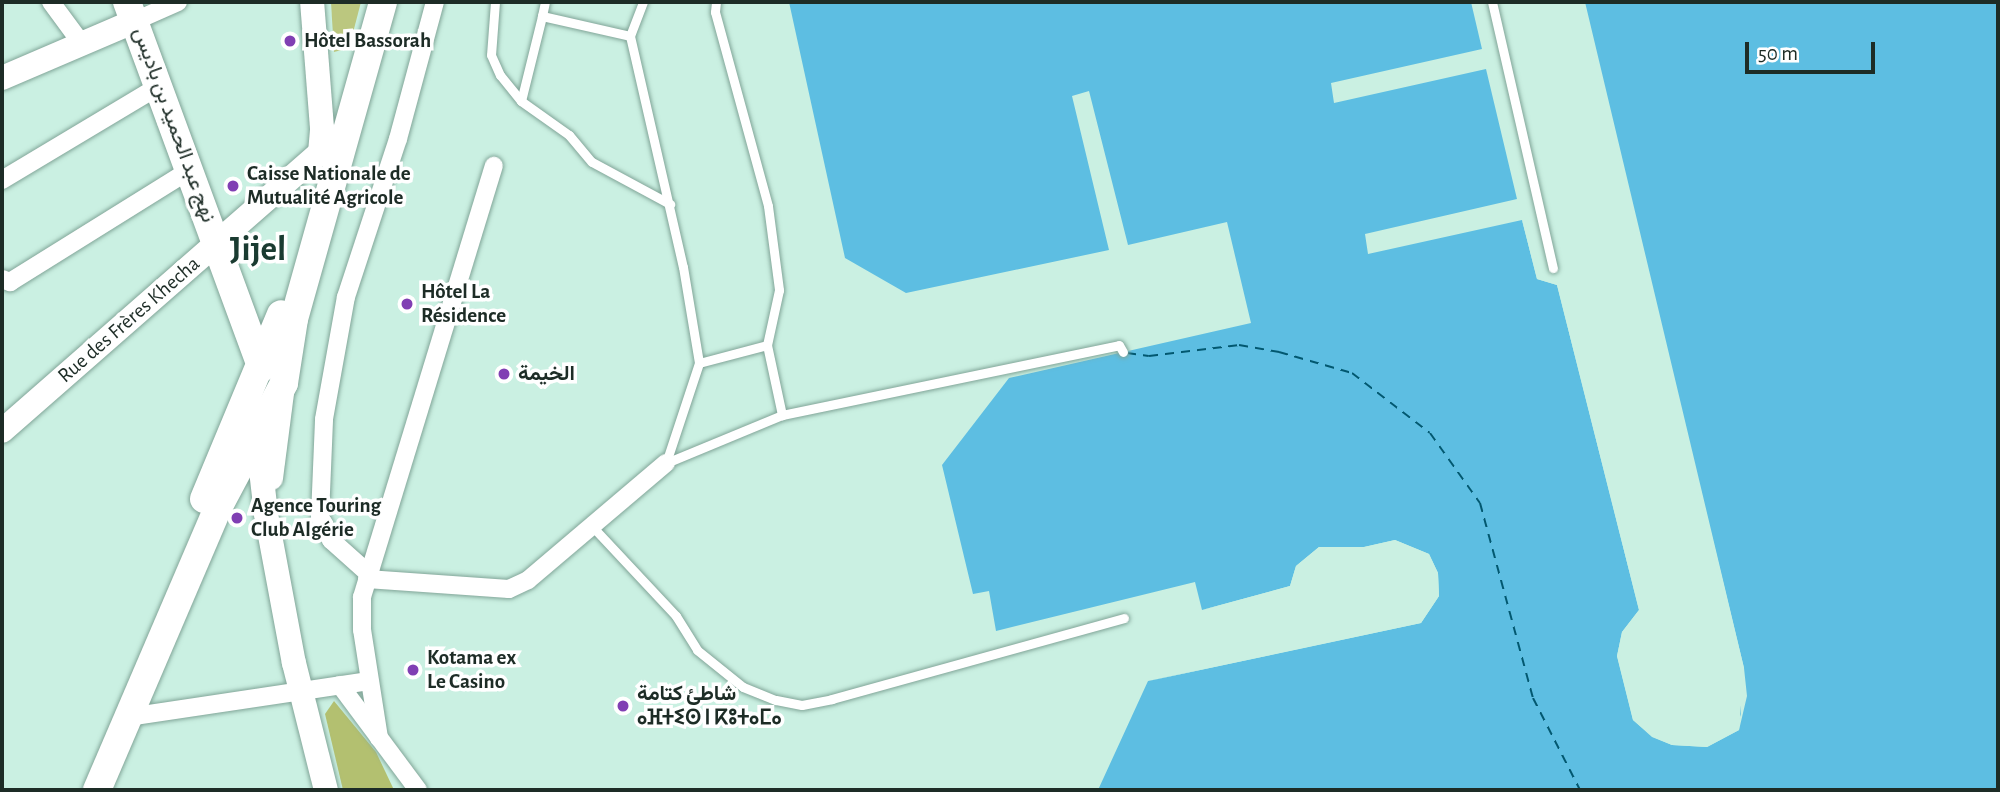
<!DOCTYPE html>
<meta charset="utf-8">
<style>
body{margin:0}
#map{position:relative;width:2000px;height:792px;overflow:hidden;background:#caf0e2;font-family:"Alegreya Sans",Vazirmatn,"Noto Sans Tifinagh",sans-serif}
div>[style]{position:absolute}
.green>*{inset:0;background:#bbc77f}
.forest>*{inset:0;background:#b3c070}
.water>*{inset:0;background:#5dbee2}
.pier>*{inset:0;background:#caf0e2}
.ferry>*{height:2px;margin-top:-1px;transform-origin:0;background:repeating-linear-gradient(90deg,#025870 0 9px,transparent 0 16px)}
.roads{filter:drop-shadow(0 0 2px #81a598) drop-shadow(0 0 2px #81a598)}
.lane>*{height:9px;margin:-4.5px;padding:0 4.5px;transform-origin:4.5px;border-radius:4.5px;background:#fff}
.street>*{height:18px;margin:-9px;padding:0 9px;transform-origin:9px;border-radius:9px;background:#fff}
.secondary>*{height:24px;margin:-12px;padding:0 12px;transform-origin:12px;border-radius:12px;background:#fff}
.primary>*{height:28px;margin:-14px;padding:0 14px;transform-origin:14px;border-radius:14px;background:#fff}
.dots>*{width:19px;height:19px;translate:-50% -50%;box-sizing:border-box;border:4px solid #fff;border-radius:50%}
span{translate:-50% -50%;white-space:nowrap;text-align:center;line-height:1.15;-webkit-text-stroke:7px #fff;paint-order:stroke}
.poi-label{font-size:21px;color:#1d2c26;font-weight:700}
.left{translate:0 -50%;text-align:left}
.street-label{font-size:21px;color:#1d2c26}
.town-label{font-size:35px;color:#1a3b31;font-weight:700}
.frame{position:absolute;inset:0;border:4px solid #1d2c26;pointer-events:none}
.scale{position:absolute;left:1745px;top:42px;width:130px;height:32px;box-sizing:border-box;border:4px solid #1d2c26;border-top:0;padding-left:9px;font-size:21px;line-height:24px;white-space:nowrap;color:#1d2c26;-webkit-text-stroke:5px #fff;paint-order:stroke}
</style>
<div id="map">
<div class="green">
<div style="clip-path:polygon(331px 2px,361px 2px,349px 48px,334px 52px)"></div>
</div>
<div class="forest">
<div style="clip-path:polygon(334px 701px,376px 752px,394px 790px,343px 790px,325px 714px)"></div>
</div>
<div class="water">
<div style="clip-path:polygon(789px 2px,1471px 2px,1482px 49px,1331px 83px,1334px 103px,1486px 69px,1517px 199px,1365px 234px,1368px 254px,1522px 220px,1537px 279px,1557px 285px,1639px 610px,1622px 632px,1617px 656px,1633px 720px,1652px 737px,1672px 745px,1707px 747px,1739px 730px,1744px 668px,1585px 2px,1998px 2px,1998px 790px,1098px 790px,1148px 681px,1421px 623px,1439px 596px,1438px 573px,1429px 554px,1395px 540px,1364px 547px,1319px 547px,1296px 566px,1290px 586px,1202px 610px,1195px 582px,996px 631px,989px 591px,973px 594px,942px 465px,1009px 378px,1251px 323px,1227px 222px,1128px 245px,1089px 91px,1072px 96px,1109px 250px,906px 293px,845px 258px)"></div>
</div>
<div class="pier">
<div style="clip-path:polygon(1582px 2px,1744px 668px,1747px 696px,1739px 730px,1707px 747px,1672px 745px,1653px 737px,1633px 720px,1617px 656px,1622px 632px,1639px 610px,1557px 285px,1537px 279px,1521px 216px,1540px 276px,1561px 283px,1643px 609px,1625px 634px,1620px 656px,1637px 718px,1654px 734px,1673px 742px,1690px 745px,1724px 737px,1736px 728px,1741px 714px,1741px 668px)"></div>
<div style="clip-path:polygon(1395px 540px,1429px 554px,1438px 573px,1439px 596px,1421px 623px,1144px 682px,1419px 620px,1435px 595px,1435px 574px,1427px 556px,1394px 543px,1364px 550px,1320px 550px,1299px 568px,1292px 589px,1202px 610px,1290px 586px,1296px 566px,1319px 547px,1364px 547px)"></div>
</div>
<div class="ferry">
<div style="left:1127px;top:353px;width:22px;rotate:8deg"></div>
<div style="left:1149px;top:356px;width:91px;rotate:-7deg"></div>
<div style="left:1239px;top:345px;width:41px;rotate:9.9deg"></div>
<div style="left:1279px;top:352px;width:76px;rotate:16deg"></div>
<div style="left:1352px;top:373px;width:98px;rotate:37.6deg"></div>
<div style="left:1430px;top:433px;width:86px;rotate:54.5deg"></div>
<div style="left:1480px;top:503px;width:202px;rotate:74.8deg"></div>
<div style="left:1533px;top:698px;width:103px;rotate:62.9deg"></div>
</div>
<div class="roads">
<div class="lane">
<div style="left:495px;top:2px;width:53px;rotate:94.3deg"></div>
<div style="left:491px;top:55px;width:22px;rotate:66deg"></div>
<div style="left:500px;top:75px;width:33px;rotate:51deg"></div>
<div style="left:521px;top:101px;width:59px;rotate:35.3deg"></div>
<div style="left:569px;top:135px;width:35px;rotate:50deg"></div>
<div style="left:592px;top:162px;width:89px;rotate:28.3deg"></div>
<div style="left:643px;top:2px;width:36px;rotate:111deg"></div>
<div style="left:630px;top:36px;width:237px;rotate:77.1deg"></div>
<div style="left:683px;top:267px;width:97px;rotate:80.5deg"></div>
<div style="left:699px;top:363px;width:105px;rotate:108.3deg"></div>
<div style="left:716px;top:2px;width:10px;rotate:96deg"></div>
<div style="left:715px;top:12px;width:201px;rotate:74.7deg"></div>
<div style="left:768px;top:206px;width:85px;rotate:82.5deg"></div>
<div style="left:779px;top:290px;width:56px;rotate:102.3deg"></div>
<div style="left:767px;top:345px;width:72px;rotate:77.9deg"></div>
<div style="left:1492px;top:2px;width:273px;rotate:77.1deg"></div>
<div style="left:542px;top:16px;width:14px;rotate:-78deg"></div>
<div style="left:521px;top:101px;width:88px;rotate:-76.1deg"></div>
<div style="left:542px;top:16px;width:90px;rotate:12.8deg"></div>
<div style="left:699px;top:363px;width:70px;rotate:-14.8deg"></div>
<div style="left:666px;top:463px;width:126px;rotate:-22.5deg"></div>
<div style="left:782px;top:415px;width:344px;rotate:-11.7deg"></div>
<div style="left:1119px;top:345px;width:8px;rotate:60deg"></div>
<div style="left:590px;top:524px;width:126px;rotate:46.9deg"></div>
<div style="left:676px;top:616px;width:40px;rotate:58deg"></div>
<div style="left:697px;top:650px;width:59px;rotate:38.8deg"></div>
<div style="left:743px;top:687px;width:35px;rotate:22deg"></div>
<div style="left:776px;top:700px;width:26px;rotate:11deg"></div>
<div style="left:802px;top:705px;width:31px;rotate:-11deg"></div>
<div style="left:832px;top:699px;width:303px;rotate:-15.5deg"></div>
</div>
<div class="street">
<div style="left:51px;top:2px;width:52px;rotate:53.6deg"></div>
<div style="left:135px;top:21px;width:47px;rotate:-23.8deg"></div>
<div style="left:2px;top:180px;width:183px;rotate:-30.9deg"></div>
<div style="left:2px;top:279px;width:9px;rotate:21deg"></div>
<div style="left:10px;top:282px;width:212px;rotate:-31.9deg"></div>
<div style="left:369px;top:574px;width:51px;rotate:-138.2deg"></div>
<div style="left:331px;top:540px;width:26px;rotate:-115deg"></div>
<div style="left:320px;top:516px;width:97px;rotate:-87.6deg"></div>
<div style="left:324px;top:419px;width:124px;rotate:-79.8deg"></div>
<div style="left:346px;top:297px;width:166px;rotate:-71.8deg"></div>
<div style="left:398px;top:139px;width:142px;rotate:-74.9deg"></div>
<div style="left:367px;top:579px;width:142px;rotate:4deg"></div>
<div style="left:509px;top:589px;width:21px;rotate:-25deg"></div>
<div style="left:528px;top:580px;width:181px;rotate:-40.3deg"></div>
<div style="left:340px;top:685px;width:131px;rotate:53.4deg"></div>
<div style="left:128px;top:717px;width:243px;rotate:-8.5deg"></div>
<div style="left:379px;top:738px;width:109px;rotate:-98.9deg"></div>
<div style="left:362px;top:630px;width:33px;rotate:-90deg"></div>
<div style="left:362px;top:597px;width:451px;rotate:-73deg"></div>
</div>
<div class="secondary">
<div style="left:2px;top:78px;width:145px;rotate:-23.2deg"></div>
<div style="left:256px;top:427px;width:88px;rotate:83.4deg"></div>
<div style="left:266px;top:514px;width:152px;rotate:79.4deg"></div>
<div style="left:294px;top:663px;width:131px;rotate:75.9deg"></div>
<div style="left:2px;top:431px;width:422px;rotate:-41.2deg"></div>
<div style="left:320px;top:153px;width:25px;rotate:-85deg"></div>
<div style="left:322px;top:128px;width:126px;rotate:-94.5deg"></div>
<div style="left:271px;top:478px;width:86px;rotate:-82.6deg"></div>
</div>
<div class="primary">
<div style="left:127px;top:2px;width:390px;rotate:69.8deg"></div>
<div style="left:204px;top:499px;width:200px;rotate:-67.4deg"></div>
<div style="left:97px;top:790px;width:309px;rotate:-66.8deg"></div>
<div style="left:219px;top:506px;width:139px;rotate:-62.1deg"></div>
<div style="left:284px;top:383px;width:65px;rotate:-81.1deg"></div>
<div style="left:294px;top:319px;width:329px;rotate:-74.3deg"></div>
</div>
</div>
<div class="dots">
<div style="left:290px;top:41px;background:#803fb3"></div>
<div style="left:233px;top:186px;background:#803fb3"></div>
<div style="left:407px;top:304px;background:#803fb3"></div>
<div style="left:504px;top:374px;background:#803fb3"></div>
<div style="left:237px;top:518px;background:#803fb3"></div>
<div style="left:413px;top:670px;background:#803fb3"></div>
<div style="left:623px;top:706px;background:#803fb3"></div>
</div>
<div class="poi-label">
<span class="left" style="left:304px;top:41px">Hôtel Bassorah</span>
<span class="left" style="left:247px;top:186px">Caisse Nationale de<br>Mutualité Agricole</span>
<span class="left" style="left:421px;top:304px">Hôtel La<br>Résidence</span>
<span class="left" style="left:518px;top:374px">الخيمة</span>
<span class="left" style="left:251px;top:518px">Agence Touring<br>Club Algérie</span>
<span class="left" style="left:427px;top:670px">Kotama ex<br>Le Casino</span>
<span class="left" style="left:637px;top:706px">شاطئ كتامة<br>ⴰⴼⵜⵉⵙ ⵏ ⴽⵓⵜⴰⵎⴰ</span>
</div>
<div class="street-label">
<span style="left:174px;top:125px;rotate:70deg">نهج عبد الحميد بن باديس</span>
<span style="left:129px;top:320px;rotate:-41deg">Rue des Frères Khecha</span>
</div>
<div class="town-label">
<span style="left:258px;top:250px">Jijel</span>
</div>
<div class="frame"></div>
<div class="scale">50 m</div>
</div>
